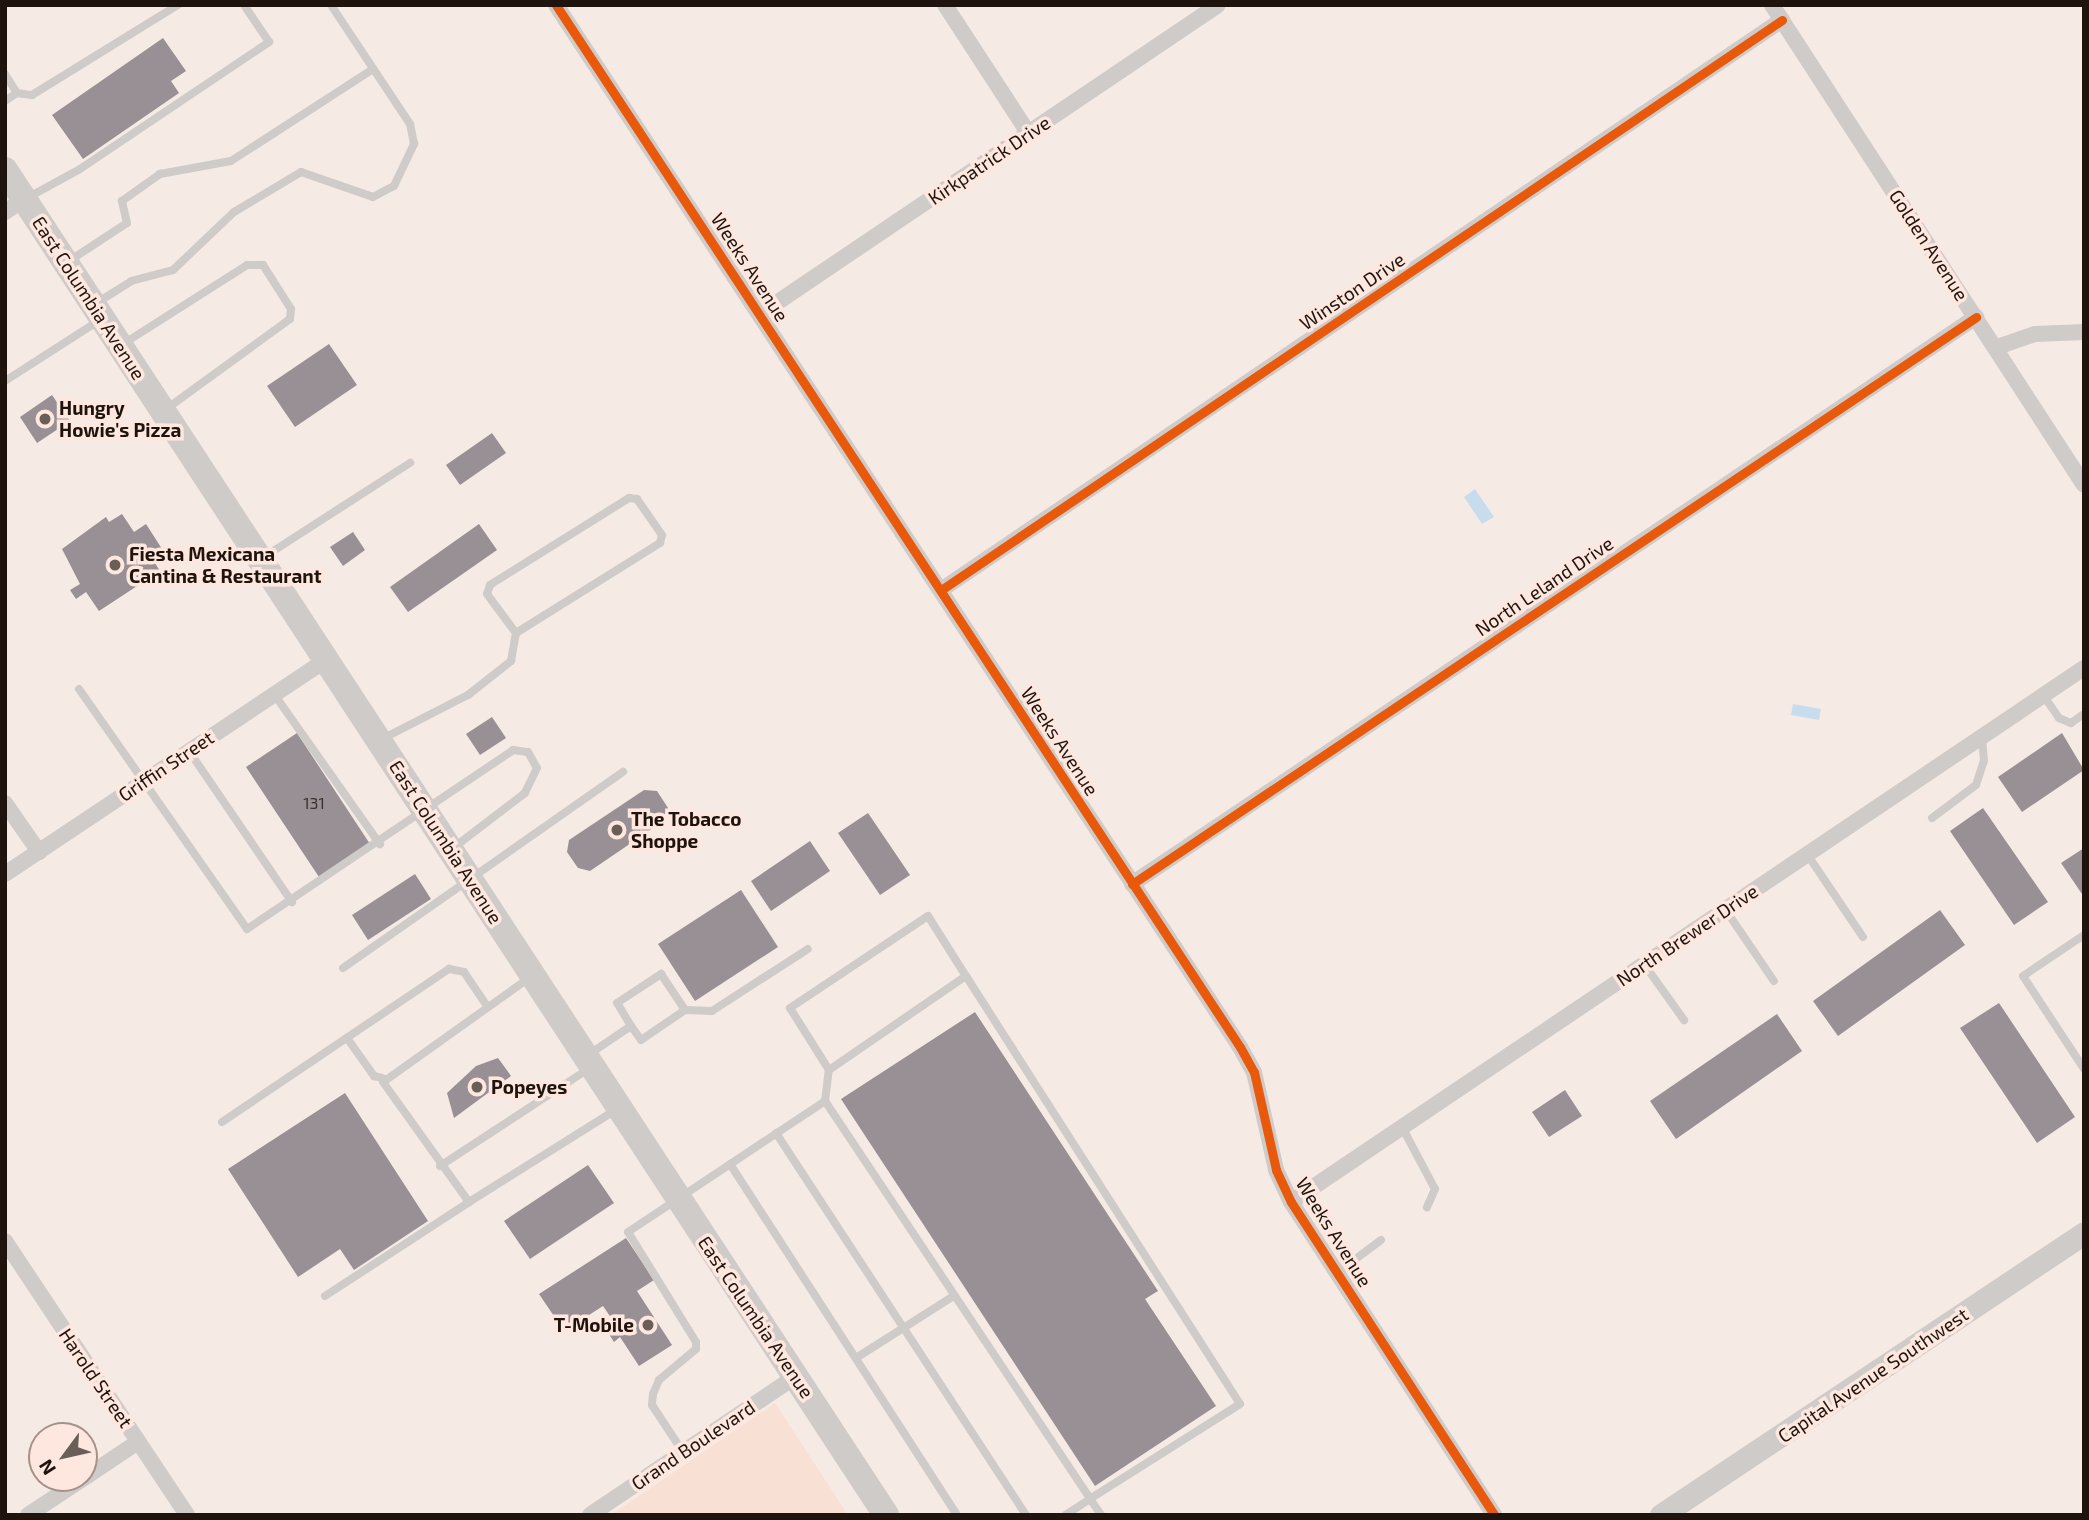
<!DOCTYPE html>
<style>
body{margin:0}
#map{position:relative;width:2089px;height:1520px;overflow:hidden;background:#f6eae5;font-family:"Exo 2",sans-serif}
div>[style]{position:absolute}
.built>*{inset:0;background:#f8e0d5}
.water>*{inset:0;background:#c7dced}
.building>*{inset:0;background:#989094}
.service>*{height:8px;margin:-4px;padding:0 4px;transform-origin:4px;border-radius:4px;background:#cfcbc9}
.minor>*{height:16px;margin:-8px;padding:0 8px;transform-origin:8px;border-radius:8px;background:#cfcbc9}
.secondary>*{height:23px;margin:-11.5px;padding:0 11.5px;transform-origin:11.5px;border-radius:11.5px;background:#cfcbc9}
.primary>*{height:26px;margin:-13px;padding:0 13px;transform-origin:13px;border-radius:13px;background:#cfcbc9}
.cycleway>*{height:9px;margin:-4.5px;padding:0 4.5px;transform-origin:4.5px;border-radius:4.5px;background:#e8590c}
.dots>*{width:19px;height:19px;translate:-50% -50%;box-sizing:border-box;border:4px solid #fde7de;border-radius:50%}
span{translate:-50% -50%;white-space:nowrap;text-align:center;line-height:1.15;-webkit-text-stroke:7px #fde7de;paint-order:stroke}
.number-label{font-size:16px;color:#3c322f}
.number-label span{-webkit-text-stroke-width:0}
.street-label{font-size:19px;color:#1e130d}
.poi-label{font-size:19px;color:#1e130d;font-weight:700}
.left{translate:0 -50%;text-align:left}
.right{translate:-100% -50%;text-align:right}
.frame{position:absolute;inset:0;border:7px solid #1e130d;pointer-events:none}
.north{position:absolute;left:28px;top:1422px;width:70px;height:70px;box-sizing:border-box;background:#fde7de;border:2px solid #a4928a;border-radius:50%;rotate:237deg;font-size:19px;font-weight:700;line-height:28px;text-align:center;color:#1e130d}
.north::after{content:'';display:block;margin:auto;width:24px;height:32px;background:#6a5e59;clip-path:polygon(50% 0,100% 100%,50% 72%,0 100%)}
</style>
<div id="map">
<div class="built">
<div style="clip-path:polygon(775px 1403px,848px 1515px,611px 1515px)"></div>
</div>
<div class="water">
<div style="clip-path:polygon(1475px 489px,1494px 517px,1482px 524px,1464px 497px)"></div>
<div style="clip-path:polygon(1793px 704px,1821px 709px,1819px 720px,1791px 715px)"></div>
</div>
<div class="building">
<div style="clip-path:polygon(163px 38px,186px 71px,171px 81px,179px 93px,83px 159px,52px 115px)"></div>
<div style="clip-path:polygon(329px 344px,357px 385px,295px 427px,267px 386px)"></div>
<div style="clip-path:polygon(52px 395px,70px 421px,37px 443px,20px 417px)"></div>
<div style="clip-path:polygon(492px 433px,506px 453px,460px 485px,446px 465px)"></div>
<div style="clip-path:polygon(122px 514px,134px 532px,146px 524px,164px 552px,153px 560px,160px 571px,99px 611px,86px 592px,76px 599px,70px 590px,80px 584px,62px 549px,106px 517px,109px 522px)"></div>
<div style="clip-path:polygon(479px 524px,497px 550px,408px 612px,390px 587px)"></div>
<div style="clip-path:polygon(353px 532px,365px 550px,343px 566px,330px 547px)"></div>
<div style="clip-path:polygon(492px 717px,506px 738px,480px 755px,466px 734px)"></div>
<div style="clip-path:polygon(297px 733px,370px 844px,319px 877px,246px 767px)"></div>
<div style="clip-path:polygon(2062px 733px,2084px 770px,2022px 812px,1998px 777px)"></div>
<div style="clip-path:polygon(644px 790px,657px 791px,668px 808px,665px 820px,590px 871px,578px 868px,567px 852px,569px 840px)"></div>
<div style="clip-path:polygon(1983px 808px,2048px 902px,2014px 925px,1950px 831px)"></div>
<div style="clip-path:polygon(868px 813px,910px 875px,880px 895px,838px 833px)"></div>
<div style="clip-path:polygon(810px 841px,830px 871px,771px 911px,751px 881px)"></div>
<div style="clip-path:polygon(2084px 848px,2084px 897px,2061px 863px)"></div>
<div style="clip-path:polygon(415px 874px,431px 899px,368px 940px,352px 915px)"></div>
<div style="clip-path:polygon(741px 890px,778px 947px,695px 1001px,658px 944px)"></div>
<div style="clip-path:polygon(1940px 910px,1965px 945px,1838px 1036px,1813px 1001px)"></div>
<div style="clip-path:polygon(1999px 1003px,2075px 1117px,2037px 1143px,1960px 1028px)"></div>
<div style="clip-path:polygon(975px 1012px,1158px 1291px,1145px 1299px,1216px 1406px,1095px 1486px,841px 1099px)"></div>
<div style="clip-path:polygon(1777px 1014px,1802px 1051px,1676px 1139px,1650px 1101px)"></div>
<div style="clip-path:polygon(498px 1058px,511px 1076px,454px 1118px,447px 1093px,476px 1066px)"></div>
<div style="clip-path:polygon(1565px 1090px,1582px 1116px,1549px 1137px,1532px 1112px)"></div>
<div style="clip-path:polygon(345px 1093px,428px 1221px,354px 1270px,340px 1249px,298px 1277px,228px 1169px)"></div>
<div style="clip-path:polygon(588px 1165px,614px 1203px,530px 1259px,504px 1221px)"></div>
<div style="clip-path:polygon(626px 1238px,654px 1280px,637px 1291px,672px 1345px,639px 1366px,620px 1337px,614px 1342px,607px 1331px,616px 1325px,603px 1306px,564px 1331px,539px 1294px)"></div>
</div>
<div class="service">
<div style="left:5px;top:74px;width:22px;rotate:58deg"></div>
<div style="left:5px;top:101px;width:14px;rotate:-34deg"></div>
<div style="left:17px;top:93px;width:15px;rotate:8deg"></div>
<div style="left:32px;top:95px;width:172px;rotate:-31.7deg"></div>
<div style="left:27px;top:198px;width:60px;rotate:-28.7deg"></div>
<div style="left:80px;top:169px;width:228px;rotate:-33.9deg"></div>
<div style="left:269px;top:42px;width:45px;rotate:-124deg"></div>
<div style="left:69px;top:261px;width:69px;rotate:-33.2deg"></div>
<div style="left:127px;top:223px;width:23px;rotate:-103deg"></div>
<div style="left:122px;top:201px;width:47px;rotate:-35.4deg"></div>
<div style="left:160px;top:174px;width:72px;rotate:-10.4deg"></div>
<div style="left:231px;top:161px;width:169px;rotate:-32.9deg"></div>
<div style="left:98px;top:302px;width:39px;rotate:-32deg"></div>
<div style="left:131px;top:281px;width:43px;rotate:-14.7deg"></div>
<div style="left:173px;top:270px;width:84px;rotate:-43.6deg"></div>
<div style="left:234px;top:212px;width:78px;rotate:-30.8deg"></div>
<div style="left:301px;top:172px;width:76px;rotate:19.1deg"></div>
<div style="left:373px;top:197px;width:24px;rotate:-28deg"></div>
<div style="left:394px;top:186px;width:47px;rotate:-64.5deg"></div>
<div style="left:414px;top:144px;width:20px;rotate:-101deg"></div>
<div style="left:410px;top:124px;width:143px;rotate:-123.6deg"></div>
<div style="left:123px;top:344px;width:147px;rotate:-32.5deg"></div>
<div style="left:247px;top:265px;width:16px"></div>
<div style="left:263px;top:265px;width:52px;rotate:57.5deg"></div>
<div style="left:291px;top:309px;width:10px;rotate:96deg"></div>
<div style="left:290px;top:319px;width:153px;rotate:144deg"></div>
<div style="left:5px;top:381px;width:113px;rotate:-32.7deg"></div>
<div style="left:264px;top:557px;width:174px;rotate:-32.8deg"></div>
<div style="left:79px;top:689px;width:293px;rotate:55deg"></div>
<div style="left:247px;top:929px;width:321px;rotate:-33.9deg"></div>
<div style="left:513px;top:750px;width:15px;rotate:8deg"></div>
<div style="left:528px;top:752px;width:18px;rotate:61deg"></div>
<div style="left:537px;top:768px;width:28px;rotate:116deg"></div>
<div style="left:525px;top:793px;width:91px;rotate:142.6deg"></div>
<div style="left:274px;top:694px;width:184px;rotate:54.8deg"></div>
<div style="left:2043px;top:695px;width:28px;rotate:55deg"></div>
<div style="left:2059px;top:718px;width:13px;rotate:23deg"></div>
<div style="left:2071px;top:723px;width:16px;rotate:-35deg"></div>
<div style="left:382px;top:739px;width:97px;rotate:-27.1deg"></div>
<div style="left:468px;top:695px;width:55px;rotate:-38.3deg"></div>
<div style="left:511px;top:661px;width:28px;rotate:-80deg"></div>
<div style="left:516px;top:633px;width:170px;rotate:-32deg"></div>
<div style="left:660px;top:543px;width:8px;rotate:-76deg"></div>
<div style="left:662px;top:535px;width:44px;rotate:-124.8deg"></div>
<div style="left:637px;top:499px;width:8px;rotate:-173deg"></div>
<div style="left:629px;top:498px;width:164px;rotate:148deg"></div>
<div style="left:490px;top:585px;width:9px;rotate:108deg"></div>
<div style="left:487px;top:594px;width:49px;rotate:53.4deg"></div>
<div style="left:189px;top:751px;width:183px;rotate:55.7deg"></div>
<div style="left:1932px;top:818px;width:55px;rotate:-36.9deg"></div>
<div style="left:1976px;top:785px;width:25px;rotate:-72deg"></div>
<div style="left:1984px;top:761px;width:25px;rotate:-95deg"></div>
<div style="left:1807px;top:854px;width:100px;rotate:56deg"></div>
<div style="left:1725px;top:909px;width:87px;rotate:55.8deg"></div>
<div style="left:2084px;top:935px;width:73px;rotate:146.1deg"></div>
<div style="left:2023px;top:976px;width:111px;rotate:56.7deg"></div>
<div style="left:1644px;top:964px;width:69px;rotate:54.5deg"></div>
<div style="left:343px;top:968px;width:342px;rotate:-35deg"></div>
<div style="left:529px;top:978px;width:179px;rotate:144.5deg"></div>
<div style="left:383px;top:1082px;width:148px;rotate:54.4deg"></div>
<div style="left:469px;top:1202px;width:175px;rotate:-32.1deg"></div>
<div style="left:631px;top:1026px;width:27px;rotate:-121deg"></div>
<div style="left:617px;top:1003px;width:53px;rotate:-33.4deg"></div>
<div style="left:661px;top:974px;width:43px;rotate:56.3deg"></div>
<div style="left:347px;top:1038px;width:47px;rotate:54.6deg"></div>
<div style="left:374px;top:1076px;width:9px;rotate:13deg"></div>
<div style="left:588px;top:1055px;width:52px;rotate:-34deg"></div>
<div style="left:631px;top:1026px;width:17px;rotate:54deg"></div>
<div style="left:641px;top:1040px;width:53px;rotate:-34.3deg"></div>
<div style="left:685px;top:1010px;width:27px;rotate:2deg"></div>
<div style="left:712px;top:1011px;width:114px;rotate:-32.9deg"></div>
<div style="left:829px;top:1070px;width:73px;rotate:-122.2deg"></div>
<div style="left:790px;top:1008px;width:166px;rotate:-33.7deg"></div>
<div style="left:928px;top:916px;width:71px;rotate:57.7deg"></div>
<div style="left:825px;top:1101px;width:31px;rotate:-83deg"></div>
<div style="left:829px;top:1070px;width:166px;rotate:-34.5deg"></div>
<div style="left:966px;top:976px;width:508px;rotate:57.37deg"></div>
<div style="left:1240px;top:1404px;width:178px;rotate:147.7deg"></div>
<div style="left:1090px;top:1499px;width:19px;rotate:55deg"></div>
<div style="left:222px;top:1122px;width:274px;rotate:-34deg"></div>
<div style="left:449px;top:969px;width:15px;rotate:11deg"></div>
<div style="left:464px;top:972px;width:41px;rotate:55.9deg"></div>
<div style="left:1402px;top:1127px;width:70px;rotate:62deg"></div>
<div style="left:1435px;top:1189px;width:20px;rotate:114deg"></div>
<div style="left:776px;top:1133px;width:457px;rotate:56.8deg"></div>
<div style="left:730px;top:1164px;width:418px;rotate:57.1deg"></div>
<div style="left:440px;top:1166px;width:179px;rotate:-33.2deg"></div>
<div style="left:1337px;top:1273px;width:55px;rotate:-36.9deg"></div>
<div style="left:325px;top:1296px;width:172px;rotate:-33.1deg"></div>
<div style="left:856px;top:1358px;width:114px;rotate:-32.4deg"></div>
<div style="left:683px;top:1452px;width:56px;rotate:-123.4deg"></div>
<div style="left:652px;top:1405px;width:11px;rotate:-85deg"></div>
<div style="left:653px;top:1394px;width:15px;rotate:-67deg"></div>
<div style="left:659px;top:1380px;width:48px;rotate:-40deg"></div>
<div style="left:696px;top:1349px;width:7px;rotate:-90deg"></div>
<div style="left:696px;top:1342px;width:129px;rotate:-121.7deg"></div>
<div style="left:628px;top:1232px;width:237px;rotate:-33.6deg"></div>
<div style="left:825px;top:1101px;width:478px;rotate:56.3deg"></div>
<div style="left:1090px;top:1499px;width:30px;rotate:147deg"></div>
</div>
<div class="minor">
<div style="left:556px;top:5px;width:1246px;rotate:56.72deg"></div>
<div style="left:1240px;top:1047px;width:29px;rotate:61deg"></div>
<div style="left:1254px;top:1072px;width:100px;rotate:77.3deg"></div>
<div style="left:1276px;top:1170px;width:35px;rotate:65deg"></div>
<div style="left:1291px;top:1202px;width:373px;rotate:57deg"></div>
<div style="left:945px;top:5px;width:154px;rotate:56.9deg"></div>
<div style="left:1772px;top:5px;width:572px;rotate:56.98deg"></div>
<div style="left:5px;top:212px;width:23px;rotate:-34deg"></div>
<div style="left:760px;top:314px;width:552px;rotate:-34.01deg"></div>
<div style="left:1997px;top:347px;width:40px;rotate:-18.9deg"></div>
<div style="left:2035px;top:334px;width:49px;rotate:-2.3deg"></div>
<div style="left:941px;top:590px;width:1016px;rotate:-34.13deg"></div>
<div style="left:5px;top:803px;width:60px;rotate:55.2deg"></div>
<div style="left:5px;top:874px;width:387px;rotate:-33.7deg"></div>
<div style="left:1132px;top:884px;width:1017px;rotate:-33.89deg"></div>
<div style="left:1291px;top:1202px;width:956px;rotate:-33.96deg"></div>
<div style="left:5px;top:1241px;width:329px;rotate:56.4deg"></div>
<div style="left:84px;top:1478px;width:65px;rotate:-33.7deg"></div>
<div style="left:28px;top:1515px;width:67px;rotate:-33.5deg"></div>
<div style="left:590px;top:1515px;width:249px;rotate:-34deg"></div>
</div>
<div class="secondary">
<div style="left:1661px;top:1515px;width:508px;rotate:-33.69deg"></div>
</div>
<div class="primary">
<div style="left:5px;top:170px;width:1608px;rotate:56.77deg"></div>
</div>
<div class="cycleway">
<div style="left:556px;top:5px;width:1246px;rotate:56.72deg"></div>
<div style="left:1240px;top:1047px;width:29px;rotate:61deg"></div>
<div style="left:1254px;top:1072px;width:100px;rotate:77.3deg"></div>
<div style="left:1276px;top:1170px;width:35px;rotate:65deg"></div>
<div style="left:1291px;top:1202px;width:373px;rotate:57deg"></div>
<div style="left:941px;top:590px;width:1016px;rotate:-34.13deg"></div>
<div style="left:1132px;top:884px;width:1017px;rotate:-33.89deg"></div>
</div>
<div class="dots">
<div style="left:45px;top:419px;background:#6a5e59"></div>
<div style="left:115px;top:565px;background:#6a5e59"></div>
<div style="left:617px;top:830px;background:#6a5e59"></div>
<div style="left:477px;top:1087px;background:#6a5e59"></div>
<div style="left:648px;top:1325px;background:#6a5e59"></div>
</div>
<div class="number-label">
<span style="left:314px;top:803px">131</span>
</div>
<div class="street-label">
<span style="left:989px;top:160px;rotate:-34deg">Kirkpatrick Drive</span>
<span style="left:1929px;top:245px;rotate:57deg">Golden Avenue</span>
<span style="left:750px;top:267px;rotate:57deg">Weeks Avenue</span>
<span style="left:1352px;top:291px;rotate:-34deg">Winston Drive</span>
<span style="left:89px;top:298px;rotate:57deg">East Columbia Avenue</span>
<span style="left:1544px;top:586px;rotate:-34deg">North Leland Drive</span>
<span style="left:1060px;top:741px;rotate:57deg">Weeks Avenue</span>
<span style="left:166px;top:766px;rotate:-34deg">Griffin Street</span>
<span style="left:446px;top:842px;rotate:57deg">East Columbia Avenue</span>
<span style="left:1687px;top:935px;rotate:-34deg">North Brewer Drive</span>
<span style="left:1334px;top:1232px;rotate:58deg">Weeks Avenue</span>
<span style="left:756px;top:1317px;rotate:56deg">East Columbia Avenue</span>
<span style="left:1873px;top:1375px;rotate:-34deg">Capital Avenue Southwest</span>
<span style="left:96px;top:1378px;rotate:56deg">Harold Street</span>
<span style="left:693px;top:1445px;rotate:-34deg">Grand Boulevard</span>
</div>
<div class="poi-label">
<span class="left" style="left:59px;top:419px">Hungry<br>Howie's Pizza</span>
<span class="left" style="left:129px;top:565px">Fiesta Mexicana<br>Cantina &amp; Restaurant</span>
<span class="left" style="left:631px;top:830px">The Tobacco<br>Shoppe</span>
<span class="left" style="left:491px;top:1087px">Popeyes</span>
<span class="right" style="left:634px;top:1325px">T-Mobile</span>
</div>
<div class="frame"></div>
<div class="north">N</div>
</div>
